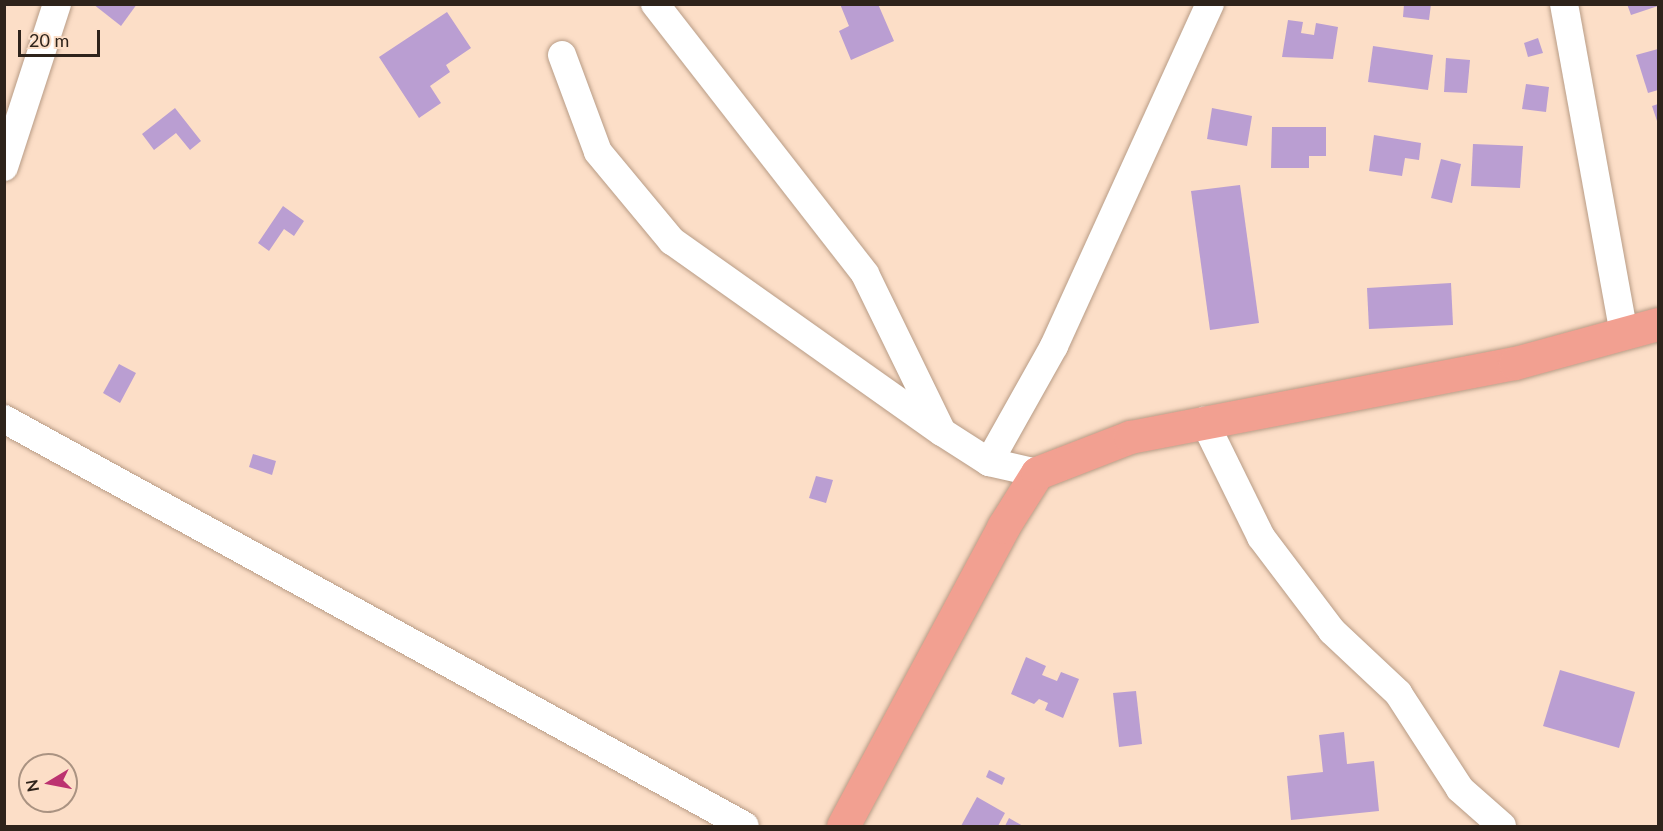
<!DOCTYPE html>
<style>
body{margin:0}
#map{position:relative;width:1663px;height:831px;overflow:hidden;background:#fcdec7;font-family:Lato,sans-serif}
div>[style]{position:absolute}
.building>*{inset:0;background:#ba9ed2}
.roads{filter:drop-shadow(0 0 2px #b89c86) drop-shadow(0 0 2px #b89c86)}
.minor>*{height:28px;margin:-14px;padding:0 14px;transform-origin:14px;border-radius:14px;background:#fff}
.major>*{height:33px;margin:-16.5px;padding:0 16.5px;transform-origin:16.5px;border-radius:16.5px;background:#f2a091}
span{translate:-50% -50%;white-space:nowrap;text-align:center;line-height:1.15;-webkit-text-stroke:4.5px #fcdec7;paint-order:stroke}
.frame{position:absolute;inset:0;border:6px solid #2e231b;pointer-events:none}
.north{position:absolute;left:18px;top:753px;width:60px;height:60px;box-sizing:border-box;background:#fcdec7;border:2px solid #aa9382;border-radius:50%;rotate:260deg;font-size:16px;font-weight:700;line-height:24px;text-align:center;color:#2e231b}
.north::after{content:'';display:block;margin:auto;width:21px;height:27px;background:#bc3370;clip-path:polygon(50% 0,100% 100%,50% 72%,0 100%)}
.scale{position:absolute;left:18px;top:30px;width:82px;height:27px;box-sizing:border-box;border:3px solid #2e231b;border-top:0;padding-left:8px;font-size:18px;line-height:21px;white-space:nowrap;color:#2e231b;-webkit-text-stroke:4px #fcdec7;paint-order:stroke}
</style>
<div id="map">
<div class="building">
<div style="clip-path:polygon(93px 4px,137px 4px,121px 26px)"></div>
<div style="clip-path:polygon(840px 4px,878px 4px,894px 41px,851px 60px,839px 31px,849px 26px)"></div>
<div style="clip-path:polygon(1404px 4px,1431px 4px,1429px 20px,1403px 17px)"></div>
<div style="clip-path:polygon(1627px 4px,1658px 4px,1658px 6px,1631px 15px)"></div>
<div style="clip-path:polygon(447px 12px,471px 48px,446px 65px,450px 72px,430px 86px,441px 103px,419px 118px,379px 57px)"></div>
<div style="clip-path:polygon(1288px 20px,1303px 22px,1301px 33px,1314px 35px,1316px 23px,1338px 27px,1333px 59px,1282px 57px)"></div>
<div style="clip-path:polygon(1538px 38px,1543px 53px,1528px 57px,1524px 43px)"></div>
<div style="clip-path:polygon(1373px 46px,1433px 55px,1428px 90px,1368px 82px)"></div>
<div style="clip-path:polygon(1658px 49px,1658px 90px,1648px 93px,1636px 55px)"></div>
<div style="clip-path:polygon(1446px 58px,1470px 60px,1467px 93px,1444px 92px)"></div>
<div style="clip-path:polygon(1526px 84px,1549px 87px,1546px 112px,1522px 109px)"></div>
<div style="clip-path:polygon(1658px 104px,1658px 124px,1652px 106px)"></div>
<div style="clip-path:polygon(175px 108px,201px 141px,190px 150px,176px 133px,154px 150px,142px 134px)"></div>
<div style="clip-path:polygon(1212px 108px,1252px 116px,1247px 146px,1207px 139px)"></div>
<div style="clip-path:polygon(1272px 127px,1326px 127px,1326px 156px,1309px 156px,1309px 168px,1271px 168px)"></div>
<div style="clip-path:polygon(1374px 135px,1421px 143px,1419px 160px,1405px 158px,1402px 176px,1369px 171px)"></div>
<div style="clip-path:polygon(1473px 144px,1523px 146px,1520px 188px,1471px 186px)"></div>
<div style="clip-path:polygon(1441px 159px,1461px 164px,1452px 203px,1431px 198px)"></div>
<div style="clip-path:polygon(1240px 185px,1259px 323px,1210px 330px,1191px 191px)"></div>
<div style="clip-path:polygon(283px 206px,304px 221px,294px 236px,284px 229px,269px 251px,258px 243px)"></div>
<div style="clip-path:polygon(1451px 283px,1453px 325px,1369px 329px,1367px 288px)"></div>
<div style="clip-path:polygon(119px 364px,136px 373px,120px 403px,103px 393px)"></div>
<div style="clip-path:polygon(253px 454px,276px 461px,272px 475px,249px 467px)"></div>
<div style="clip-path:polygon(816px 476px,833px 480px,826px 503px,809px 498px)"></div>
<div style="clip-path:polygon(1026px 657px,1046px 666px,1042px 675px,1057px 681px,1061px 672px,1079px 679px,1063px 718px,1045px 710px,1048px 703px,1039px 699px,1034px 704px,1011px 694px)"></div>
<div style="clip-path:polygon(1560px 670px,1635px 692px,1619px 748px,1543px 726px)"></div>
<div style="clip-path:polygon(1136px 691px,1142px 744px,1119px 747px,1113px 693px)"></div>
<div style="clip-path:polygon(1344px 732px,1347px 764px,1374px 761px,1379px 811px,1291px 820px,1287px 776px,1323px 772px,1319px 735px)"></div>
<div style="clip-path:polygon(989px 770px,1005px 778px,1002px 785px,986px 777px)"></div>
<div style="clip-path:polygon(977px 797px,1005px 813px,998px 826px,961px 826px)"></div>
<div style="clip-path:polygon(1009px 818px,1023px 826px,1005px 826px)"></div>
</div>
<div class="roads">
<div class="minor">
<div style="left:655px;top:4px;width:342px;rotate:52.1deg"></div>
<div style="left:865px;top:274px;width:176px;rotate:64deg"></div>
<div style="left:942px;top:432px;width:56px;rotate:32.6deg"></div>
<div style="left:989px;top:462px;width:49px;rotate:12.9deg"></div>
<div style="left:1564px;top:4px;width:335px;rotate:79.7deg"></div>
<div style="left:562px;top:55px;width:103px;rotate:69.6deg"></div>
<div style="left:598px;top:152px;width:116px;rotate:50.3deg"></div>
<div style="left:672px;top:241px;width:329px;rotate:35.3deg"></div>
<div style="left:4px;top:167px;width:171px;rotate:-72deg"></div>
<div style="left:4px;top:419px;width:845px;rotate:28.78deg"></div>
<div style="left:1204px;top:421px;width:129px;rotate:63.8deg"></div>
<div style="left:1261px;top:537px;width:118px;rotate:52.9deg"></div>
<div style="left:1332px;top:631px;width:91px;rotate:43.2deg"></div>
<div style="left:1398px;top:693px;width:114px;rotate:57.1deg"></div>
<div style="left:1460px;top:789px;width:56px;rotate:41.4deg"></div>
<div style="left:989px;top:462px;width:133px;rotate:-60.7deg"></div>
<div style="left:1054px;top:346px;width:376px;rotate:-65.5deg"></div>
</div>
<div class="major">
<div style="left:843px;top:826px;width:339px;rotate:-61.8deg"></div>
<div style="left:1003px;top:527px;width:64px;rotate:-57.8deg"></div>
<div style="left:1037px;top:473px;width:100px;rotate:-21.2deg"></div>
<div style="left:1130px;top:437px;width:392px;rotate:-10.9deg"></div>
<div style="left:1515px;top:363px;width:148px;rotate:-15.3deg"></div>
</div>
</div>
<div class="frame"></div>
<div class="north">N</div>
<div class="scale">20 m</div>
</div>
